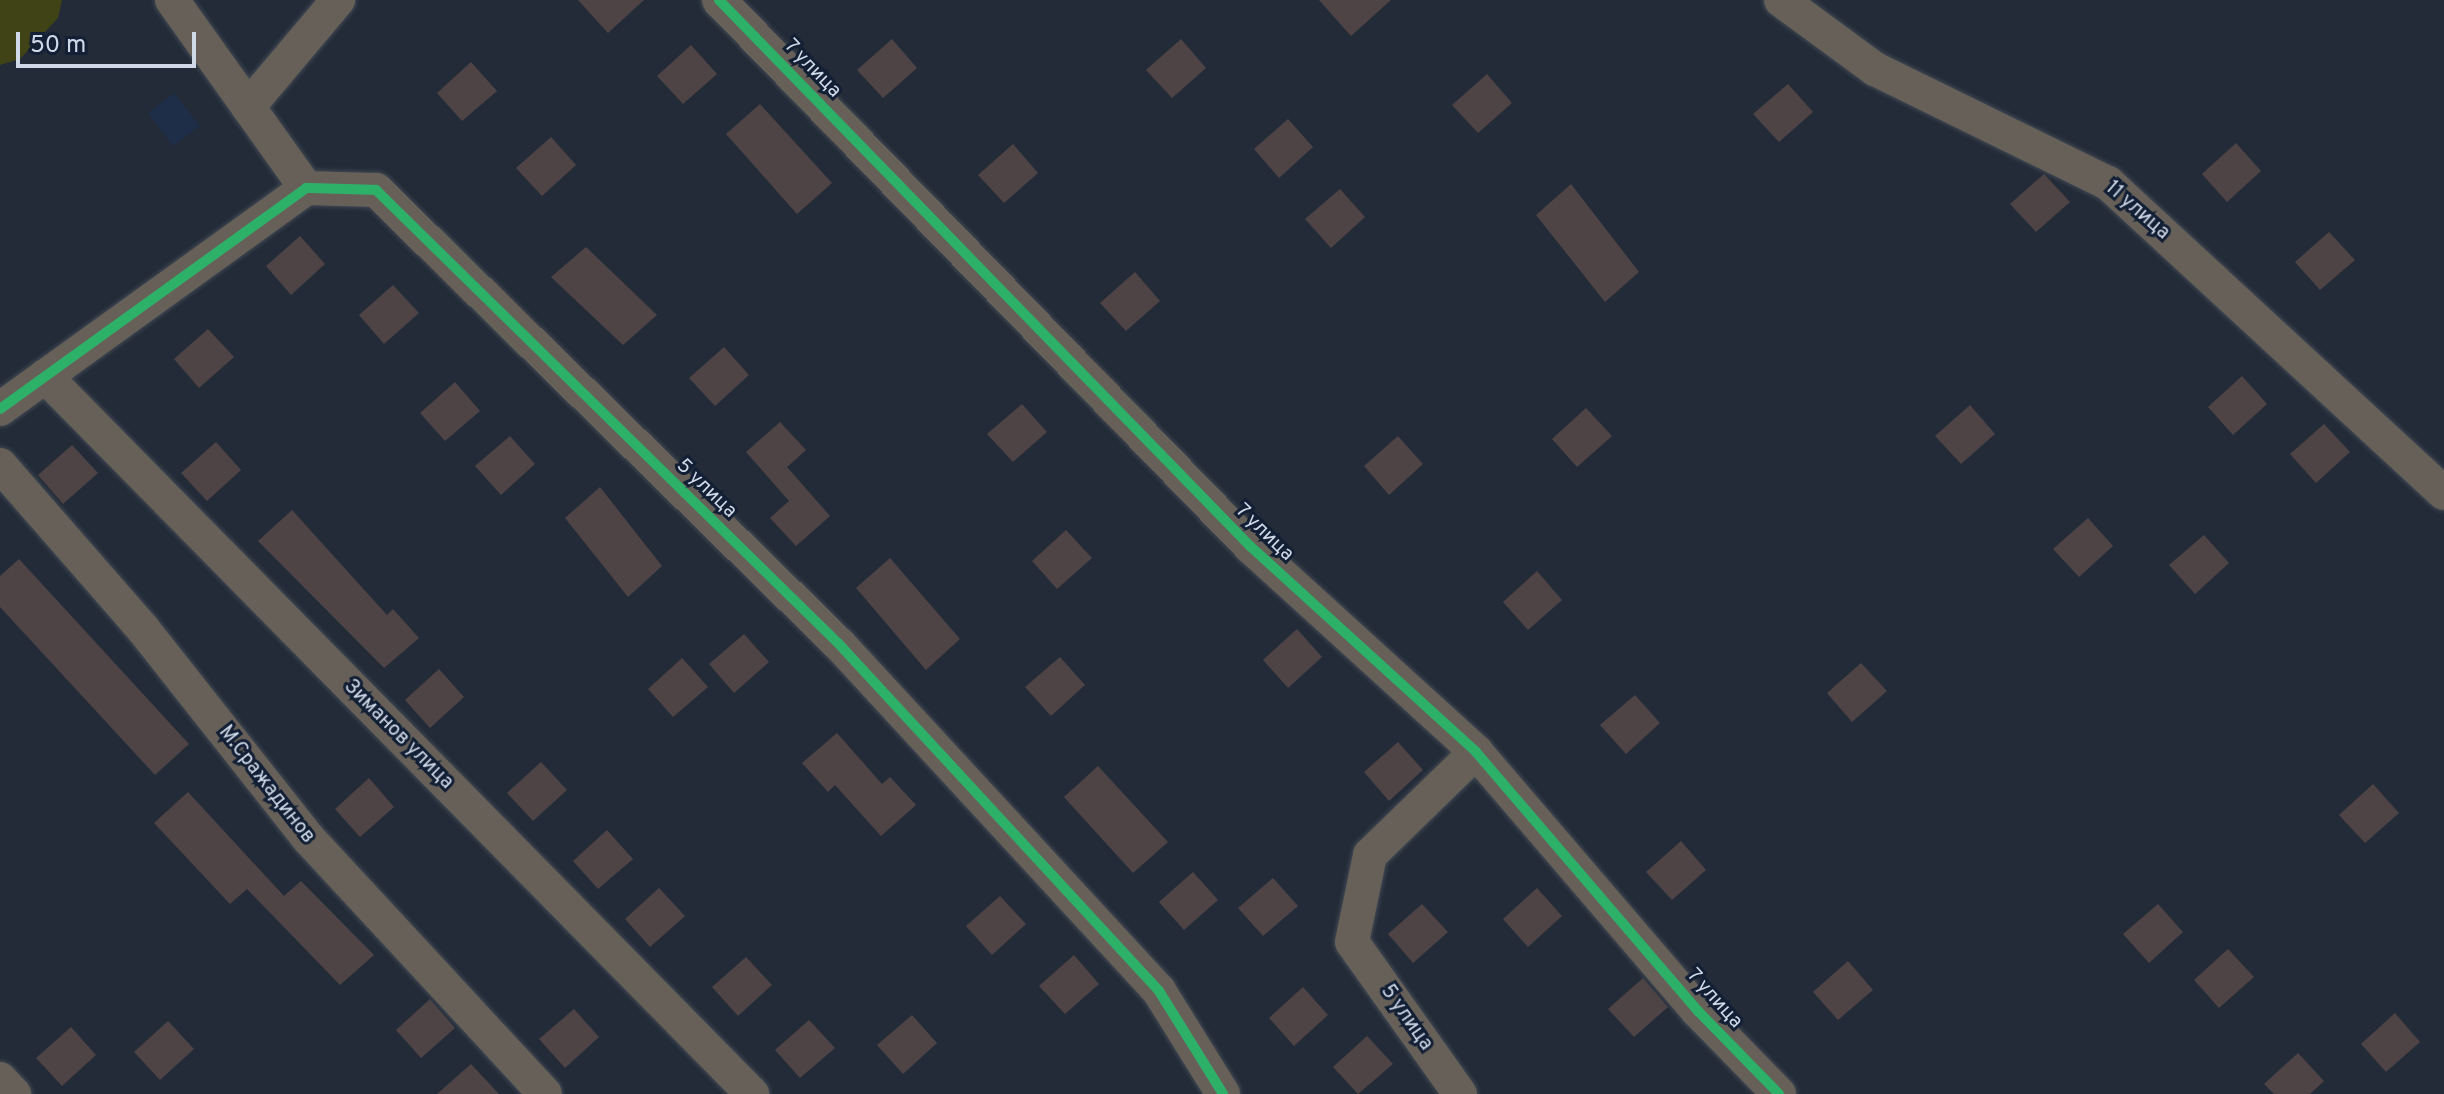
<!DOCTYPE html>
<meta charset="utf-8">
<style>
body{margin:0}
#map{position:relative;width:2444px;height:1094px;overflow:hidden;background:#232b38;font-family:Overpass,sans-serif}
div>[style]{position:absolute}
.built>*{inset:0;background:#1e2e48}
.green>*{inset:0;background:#404315}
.building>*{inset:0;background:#4e4445}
.roads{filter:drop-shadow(0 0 2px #404852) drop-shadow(0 0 2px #404852)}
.minor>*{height:34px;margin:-17px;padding:0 17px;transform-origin:17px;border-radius:17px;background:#666059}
.cycleway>*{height:10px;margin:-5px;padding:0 5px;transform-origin:5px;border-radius:5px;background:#2db169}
span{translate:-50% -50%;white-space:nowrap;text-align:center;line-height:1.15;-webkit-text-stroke:6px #121f35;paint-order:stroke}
.street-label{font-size:20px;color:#d0d9e8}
.scale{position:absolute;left:16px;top:32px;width:180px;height:36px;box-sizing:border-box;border:4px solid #d0d9e8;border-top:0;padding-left:10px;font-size:24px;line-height:28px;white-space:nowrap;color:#d0d9e8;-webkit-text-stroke:6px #121f35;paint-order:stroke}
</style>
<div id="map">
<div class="built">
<div style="clip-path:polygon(174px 93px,200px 126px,173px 146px,148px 113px)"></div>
</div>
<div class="green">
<div style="clip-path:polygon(0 0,62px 0,58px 18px,20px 59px,0 65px)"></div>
</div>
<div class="building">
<div style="clip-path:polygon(578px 0,644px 0,608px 33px)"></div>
<div style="clip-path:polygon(1319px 0,1391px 0,1351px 36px)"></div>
<div style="clip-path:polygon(892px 39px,917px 68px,883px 98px,857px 70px)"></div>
<div style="clip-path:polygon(1181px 39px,1206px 68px,1172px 98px,1146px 70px)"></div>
<div style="clip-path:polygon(691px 45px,717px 74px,683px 104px,657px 76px)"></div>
<div style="clip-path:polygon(471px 62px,497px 91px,462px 121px,437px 93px)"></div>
<div style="clip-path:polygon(1487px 74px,1512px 103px,1478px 133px,1452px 105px)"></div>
<div style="clip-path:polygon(1788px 84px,1813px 112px,1779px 142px,1753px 114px)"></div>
<div style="clip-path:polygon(760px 104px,832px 183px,797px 214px,726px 134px)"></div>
<div style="clip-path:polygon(1288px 119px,1313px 147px,1279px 178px,1254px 149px)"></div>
<div style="clip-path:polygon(551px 137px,576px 165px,542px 196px,516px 168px)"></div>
<div style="clip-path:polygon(2236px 143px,2261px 171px,2227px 202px,2202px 174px)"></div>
<div style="clip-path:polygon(1013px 144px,1038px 173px,1004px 203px,978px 175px)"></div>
<div style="clip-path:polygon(2044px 174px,2070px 202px,2036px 232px,2010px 204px)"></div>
<div style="clip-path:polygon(1571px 184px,1639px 272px,1605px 302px,1536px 215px)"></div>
<div style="clip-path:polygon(1340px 189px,1365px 217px,1331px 248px,1305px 219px)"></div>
<div style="clip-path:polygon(2329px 232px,2355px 260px,2320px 290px,2295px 262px)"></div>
<div style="clip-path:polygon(300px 236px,325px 264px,291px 295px,266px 266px)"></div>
<div style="clip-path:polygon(586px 247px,657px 315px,623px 345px,551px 277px)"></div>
<div style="clip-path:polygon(1135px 272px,1160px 301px,1126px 331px,1100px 303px)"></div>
<div style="clip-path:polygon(393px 285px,419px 313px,384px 344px,359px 315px)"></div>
<div style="clip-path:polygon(208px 329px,234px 357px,199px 388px,174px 359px)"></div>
<div style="clip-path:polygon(724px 347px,749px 375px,715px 406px,689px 378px)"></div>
<div style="clip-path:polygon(2242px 376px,2267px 404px,2233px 435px,2208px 407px)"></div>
<div style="clip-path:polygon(455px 382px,480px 411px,445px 441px,420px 413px)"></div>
<div style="clip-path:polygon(1022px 404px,1047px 432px,1013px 462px,987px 434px)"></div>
<div style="clip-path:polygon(1970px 405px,1995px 434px,1961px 464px,1935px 436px)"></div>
<div style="clip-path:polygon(1586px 408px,1612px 436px,1577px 467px,1552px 439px)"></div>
<div style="clip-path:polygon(780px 422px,806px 450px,787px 467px,830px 516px,796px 546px,770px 518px,789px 501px,746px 452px)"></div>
<div style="clip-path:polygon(2324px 424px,2350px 452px,2316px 483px,2290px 454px)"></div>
<div style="clip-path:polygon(510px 436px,535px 464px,501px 495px,475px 466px)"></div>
<div style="clip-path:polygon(1398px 436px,1423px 464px,1389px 495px,1364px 466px)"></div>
<div style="clip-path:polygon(216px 442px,241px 470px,207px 501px,181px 473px)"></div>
<div style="clip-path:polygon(72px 445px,98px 473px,63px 504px,38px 475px)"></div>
<div style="clip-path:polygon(600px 487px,662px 566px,628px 597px,565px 518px)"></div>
<div style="clip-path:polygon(292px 510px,387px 615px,393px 609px,419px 638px,384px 668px,258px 541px)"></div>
<div style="clip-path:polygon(2088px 518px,2113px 546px,2079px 577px,2053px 549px)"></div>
<div style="clip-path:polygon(1066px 530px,1092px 558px,1057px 589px,1032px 561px)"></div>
<div style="clip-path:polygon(2204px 535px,2229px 563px,2195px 594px,2169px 565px)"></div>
<div style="clip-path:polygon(890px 558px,960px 639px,926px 670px,856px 588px)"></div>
<div style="clip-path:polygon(19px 559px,189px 744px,155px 775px,0 607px,0 576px)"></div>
<div style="clip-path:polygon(1537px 571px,1562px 600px,1528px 630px,1503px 602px)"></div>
<div style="clip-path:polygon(1297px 629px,1322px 657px,1288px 688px,1263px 660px)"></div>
<div style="clip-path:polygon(744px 634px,769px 662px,734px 693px,709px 664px)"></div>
<div style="clip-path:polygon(1060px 657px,1085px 685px,1051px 716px,1025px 687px)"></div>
<div style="clip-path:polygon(682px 658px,708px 687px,673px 717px,648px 689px)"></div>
<div style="clip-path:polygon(1861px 663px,1887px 691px,1852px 722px,1827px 693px)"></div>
<div style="clip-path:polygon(439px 669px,464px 697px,430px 728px,405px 700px)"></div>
<div style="clip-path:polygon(1635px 695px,1660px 723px,1626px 754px,1600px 725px)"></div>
<div style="clip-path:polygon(837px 733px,882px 784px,890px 777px,916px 805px,881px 836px,835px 785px,828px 792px,802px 763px)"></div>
<div style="clip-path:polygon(1398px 742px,1423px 770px,1389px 801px,1364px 772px)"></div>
<div style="clip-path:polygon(541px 762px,567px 790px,533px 821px,507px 793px)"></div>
<div style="clip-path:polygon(1098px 766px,1168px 842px,1133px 873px,1064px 797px)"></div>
<div style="clip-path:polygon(369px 778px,394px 807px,360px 837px,335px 809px)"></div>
<div style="clip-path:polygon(2373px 784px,2399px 813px,2365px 843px,2339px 815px)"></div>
<div style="clip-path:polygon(188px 792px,284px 896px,301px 881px,374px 955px,340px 985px,247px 889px,230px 904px,154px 823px)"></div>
<div style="clip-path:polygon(607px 830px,633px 859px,598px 889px,573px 861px)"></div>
<div style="clip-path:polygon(1681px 841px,1706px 870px,1672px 900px,1646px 872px)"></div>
<div style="clip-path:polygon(1193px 872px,1218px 900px,1184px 930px,1159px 902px)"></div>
<div style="clip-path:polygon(1273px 878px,1298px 906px,1263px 936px,1238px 908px)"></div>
<div style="clip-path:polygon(659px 888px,685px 916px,650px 947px,625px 919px)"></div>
<div style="clip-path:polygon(1537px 888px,1562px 916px,1528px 947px,1503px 919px)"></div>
<div style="clip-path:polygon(1000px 896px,1026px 924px,992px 955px,966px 926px)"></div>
<div style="clip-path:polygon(1422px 904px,1448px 932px,1413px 963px,1388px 934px)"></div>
<div style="clip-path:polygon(2158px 904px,2183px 932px,2149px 963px,2123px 934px)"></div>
<div style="clip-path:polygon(2228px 949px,2254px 977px,2219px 1008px,2194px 980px)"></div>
<div style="clip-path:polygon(1074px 955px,1099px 984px,1065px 1014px,1039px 986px)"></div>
<div style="clip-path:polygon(746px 957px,772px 985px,738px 1016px,712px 987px)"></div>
<div style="clip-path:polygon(1848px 961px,1873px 990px,1838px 1020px,1813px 992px)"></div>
<div style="clip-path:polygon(1643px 978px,1668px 1007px,1634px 1037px,1608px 1009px)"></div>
<div style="clip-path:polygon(1303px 987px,1328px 1015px,1294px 1046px,1269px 1018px)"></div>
<div style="clip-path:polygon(430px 999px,455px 1028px,421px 1058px,396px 1030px)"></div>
<div style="clip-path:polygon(574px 1009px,599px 1037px,565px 1068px,539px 1039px)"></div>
<div style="clip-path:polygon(2395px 1013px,2420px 1042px,2386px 1072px,2361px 1044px)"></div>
<div style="clip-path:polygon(912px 1015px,937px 1043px,903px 1074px,877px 1045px)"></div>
<div style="clip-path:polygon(809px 1020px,835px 1048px,800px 1078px,775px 1050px)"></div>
<div style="clip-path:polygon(168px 1021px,194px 1049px,160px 1080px,134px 1052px)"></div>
<div style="clip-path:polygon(71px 1027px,96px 1055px,62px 1086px,36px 1058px)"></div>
<div style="clip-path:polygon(1367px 1036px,1393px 1064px,1358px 1094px,1333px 1067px)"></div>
<div style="clip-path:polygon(2298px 1053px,2324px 1081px,2310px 1094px,2274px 1094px,2264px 1084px)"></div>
<div style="clip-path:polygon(471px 1064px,499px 1094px,437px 1094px)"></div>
</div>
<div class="roads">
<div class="minor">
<div style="left:172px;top:0;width:231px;rotate:54.5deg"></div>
<div style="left:719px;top:0;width:762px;rotate:45.8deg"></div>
<div style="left:1250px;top:546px;width:306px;rotate:42.3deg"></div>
<div style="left:1476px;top:752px;width:341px;rotate:49.4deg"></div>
<div style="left:1698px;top:1011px;width:116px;rotate:45.7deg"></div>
<div style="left:1781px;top:0;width:117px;rotate:36.3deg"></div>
<div style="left:1875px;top:69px;width:259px;rotate:26.1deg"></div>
<div style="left:2108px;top:183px;width:457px;rotate:42.7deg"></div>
<div style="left:248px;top:107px;width:140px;rotate:-49.9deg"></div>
<div style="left:45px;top:376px;width:1008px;rotate:45.44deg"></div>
<div style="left:0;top:409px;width:377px;rotate:-35.8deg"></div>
<div style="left:306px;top:188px;width:70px;rotate:1.6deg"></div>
<div style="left:376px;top:190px;width:648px;rotate:44.44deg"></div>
<div style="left:839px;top:644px;width:472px;rotate:47.3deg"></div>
<div style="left:1159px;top:991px;width:121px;rotate:58.1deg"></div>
<div style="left:0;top:465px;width:218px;rotate:48.9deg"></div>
<div style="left:143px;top:629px;width:268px;rotate:51.7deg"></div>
<div style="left:309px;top:839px;width:347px;rotate:47.2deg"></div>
<div style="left:0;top:1079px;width:21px;rotate:47deg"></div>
<div style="left:1460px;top:1094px;width:186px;rotate:-125.4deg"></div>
<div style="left:1352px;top:942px;width:89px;rotate:-78.3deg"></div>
<div style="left:1370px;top:855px;width:148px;rotate:-44.2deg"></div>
</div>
</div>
<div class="cycleway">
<div style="left:719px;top:0;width:762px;rotate:45.8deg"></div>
<div style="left:1250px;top:546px;width:306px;rotate:42.3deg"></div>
<div style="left:1476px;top:752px;width:341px;rotate:49.4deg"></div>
<div style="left:1698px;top:1011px;width:116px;rotate:45.7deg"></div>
<div style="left:0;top:409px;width:377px;rotate:-35.8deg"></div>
<div style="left:306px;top:188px;width:70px;rotate:1.6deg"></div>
<div style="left:376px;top:190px;width:648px;rotate:44.44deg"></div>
<div style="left:839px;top:644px;width:472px;rotate:47.3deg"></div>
<div style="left:1159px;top:991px;width:121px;rotate:58.1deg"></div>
</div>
<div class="street-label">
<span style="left:812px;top:69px;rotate:46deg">7 улица</span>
<span style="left:2137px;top:211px;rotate:41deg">11 улица</span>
<span style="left:706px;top:489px;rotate:44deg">5 улица</span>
<span style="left:1264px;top:533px;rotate:44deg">7 улица</span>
<span style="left:398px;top:735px;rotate:45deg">Зиманов улица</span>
<span style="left:266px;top:785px;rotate:52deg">М.Сражадинов</span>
<span style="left:1714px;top:999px;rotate:48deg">7 улица</span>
<span style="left:1406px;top:1018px;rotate:55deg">5 улица</span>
</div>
<div class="scale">50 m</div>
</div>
